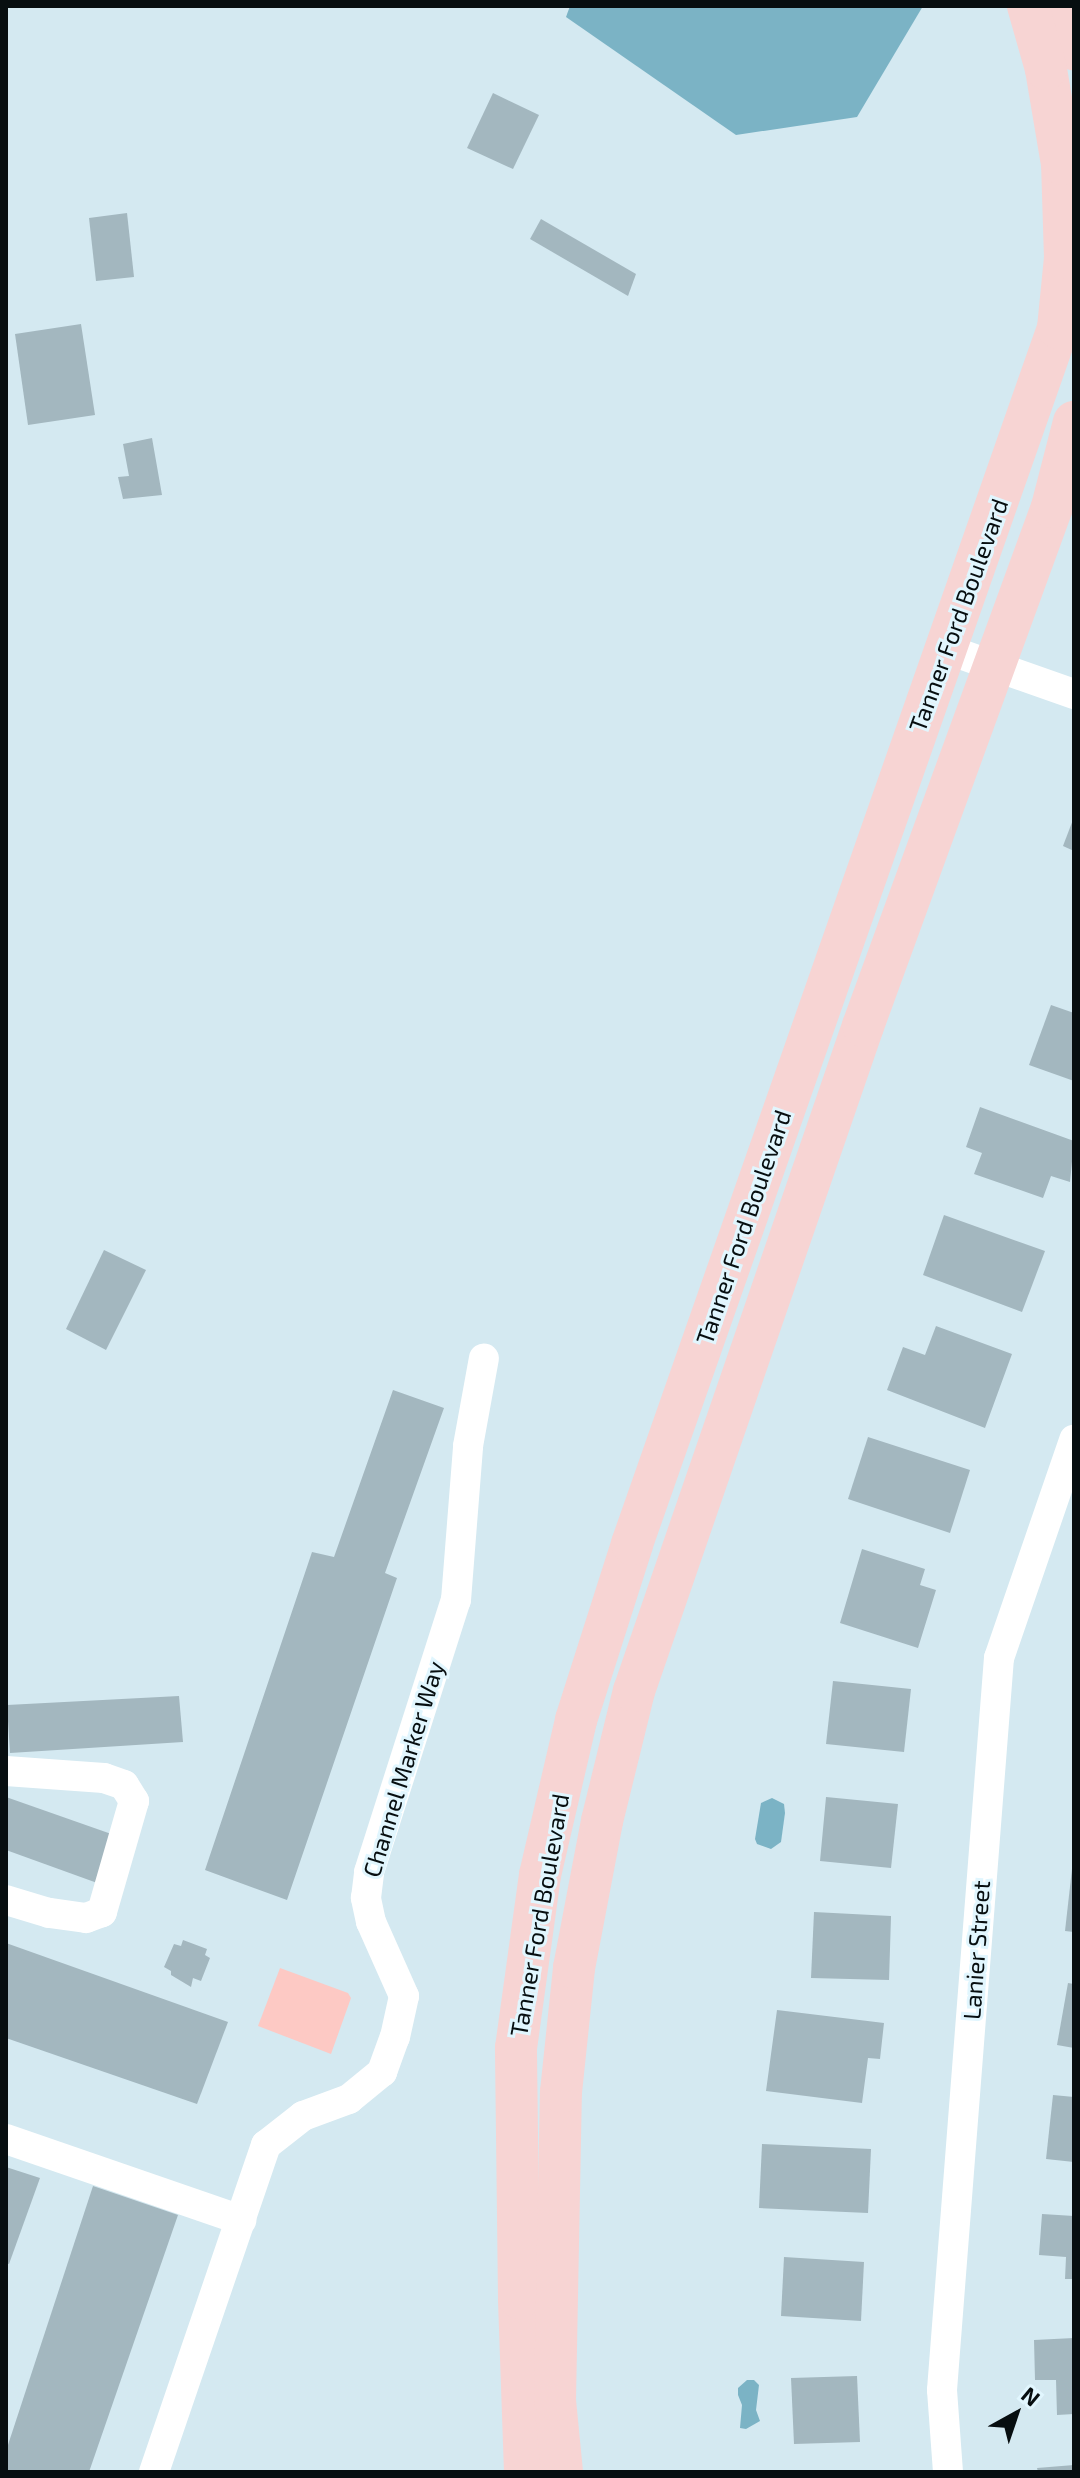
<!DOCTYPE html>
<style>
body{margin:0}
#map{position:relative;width:1080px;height:2478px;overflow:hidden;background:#d4e9f1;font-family:"Exo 2",sans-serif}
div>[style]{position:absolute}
.green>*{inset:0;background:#fdc9c4}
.water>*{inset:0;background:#7bb3c5}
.building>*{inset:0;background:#a3b7bf}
.street>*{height:30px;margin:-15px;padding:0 15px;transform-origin:15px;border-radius:15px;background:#fff}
.secondary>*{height:42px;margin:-21px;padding:0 21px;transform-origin:21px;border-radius:21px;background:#f7d4d3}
span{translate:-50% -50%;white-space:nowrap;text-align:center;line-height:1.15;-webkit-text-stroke:6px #e1f6fe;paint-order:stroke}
.street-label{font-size:24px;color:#070e10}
.frame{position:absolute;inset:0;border:8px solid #070e10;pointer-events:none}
.north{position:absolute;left:976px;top:2374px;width:80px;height:80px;-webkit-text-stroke:6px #e1f6fe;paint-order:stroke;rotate:40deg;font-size:22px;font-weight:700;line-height:32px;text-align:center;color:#070e10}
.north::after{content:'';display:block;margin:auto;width:28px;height:36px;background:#070e10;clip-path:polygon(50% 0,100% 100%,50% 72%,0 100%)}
</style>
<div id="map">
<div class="green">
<div style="clip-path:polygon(280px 1968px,348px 1993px,351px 1998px,331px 2054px,258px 2026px)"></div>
</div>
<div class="water">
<div style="clip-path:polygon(570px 6px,923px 6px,857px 117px,736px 135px,566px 17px)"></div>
<div style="clip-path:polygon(772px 1798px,784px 1804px,785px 1813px,781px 1842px,771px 1849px,757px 1844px,755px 1839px,761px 1803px)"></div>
<div style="clip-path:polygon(747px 2380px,754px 2380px,759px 2385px,756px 2410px,760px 2421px,746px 2429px,740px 2428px,742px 2405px,738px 2395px,738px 2388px)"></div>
</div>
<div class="building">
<div style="clip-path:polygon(493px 93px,539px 115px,513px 169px,467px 148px)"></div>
<div style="clip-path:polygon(127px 213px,134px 277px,96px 281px,89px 218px)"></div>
<div style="clip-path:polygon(541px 219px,636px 274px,628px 296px,530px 239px)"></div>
<div style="clip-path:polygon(81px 324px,95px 415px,28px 425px,15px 334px)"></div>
<div style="clip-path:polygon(152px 438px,162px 495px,123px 499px,118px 477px,129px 476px,123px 444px)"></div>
<div style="clip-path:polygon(1074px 817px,1074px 851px,1063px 846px)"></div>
<div style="clip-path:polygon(1051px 1005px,1074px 1013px,1074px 1081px,1029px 1065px)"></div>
<div style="clip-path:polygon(980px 1107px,1074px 1141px,1070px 1182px,1051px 1176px,1043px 1198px,974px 1174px,982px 1153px,966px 1147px)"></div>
<div style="clip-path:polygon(944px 1215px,1045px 1251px,1022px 1312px,923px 1275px)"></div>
<div style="clip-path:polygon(104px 1250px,146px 1270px,106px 1350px,66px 1329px)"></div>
<div style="clip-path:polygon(936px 1326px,1012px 1354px,985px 1428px,887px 1390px,903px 1347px,925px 1355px)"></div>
<div style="clip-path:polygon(393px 1390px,444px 1408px,385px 1573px,397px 1578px,287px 1900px,205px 1870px,312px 1552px,334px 1557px)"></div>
<div style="clip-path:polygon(868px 1437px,970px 1470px,950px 1533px,848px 1499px)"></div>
<div style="clip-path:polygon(862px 1549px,925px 1569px,920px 1585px,936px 1590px,918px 1648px,840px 1623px)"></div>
<div style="clip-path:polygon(833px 1681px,911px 1689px,904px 1752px,826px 1744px)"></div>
<div style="clip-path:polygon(179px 1696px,183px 1742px,10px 1753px,7px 1705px)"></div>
<div style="clip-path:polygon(6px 1797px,117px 1836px,100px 1884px,6px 1850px)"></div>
<div style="clip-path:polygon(826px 1797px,898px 1804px,891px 1868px,820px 1861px)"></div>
<div style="clip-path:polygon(1072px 1869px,1074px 1869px,1074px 1932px,1065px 1931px)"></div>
<div style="clip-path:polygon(814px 1912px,891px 1916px,889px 1980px,811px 1978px)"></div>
<div style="clip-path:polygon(183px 1940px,207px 1949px,205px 1955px,210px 1958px,201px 1981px,193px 1978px,191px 1987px,171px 1975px,171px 1971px,164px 1967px,174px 1944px,181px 1946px)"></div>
<div style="clip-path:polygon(6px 1943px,228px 2022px,197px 2104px,6px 2038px)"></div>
<div style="clip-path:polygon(1068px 1983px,1074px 1984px,1074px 2048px,1057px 2045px)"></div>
<div style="clip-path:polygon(777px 2010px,884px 2023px,880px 2059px,868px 2058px,862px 2103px,766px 2091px)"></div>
<div style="clip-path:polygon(1053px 2095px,1074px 2097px,1074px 2162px,1046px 2159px)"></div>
<div style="clip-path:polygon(762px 2144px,871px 2149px,868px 2213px,759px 2208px)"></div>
<div style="clip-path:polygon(6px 2167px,40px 2178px,9px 2264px,6px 2263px)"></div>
<div style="clip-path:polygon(93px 2186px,178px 2215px,89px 2472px,6px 2472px,6px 2451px)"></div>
<div style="clip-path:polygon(1042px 2214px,1074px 2216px,1074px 2279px,1065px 2279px,1066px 2257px,1039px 2255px)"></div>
<div style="clip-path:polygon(784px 2257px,864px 2262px,861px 2321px,781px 2316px)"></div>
<div style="clip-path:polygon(1074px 2338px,1074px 2414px,1057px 2415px,1056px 2380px,1035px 2380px,1034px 2340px)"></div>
<div style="clip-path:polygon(857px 2376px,860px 2442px,794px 2444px,791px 2378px)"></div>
<div style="clip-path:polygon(1074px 2465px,1074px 2472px,1038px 2472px,1037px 2468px)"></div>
</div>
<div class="street">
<div style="left:946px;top:649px;width:136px;rotate:19.4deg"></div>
<div style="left:6px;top:1771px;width:98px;rotate:4.1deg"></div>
<div style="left:104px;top:1778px;width:21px;rotate:19deg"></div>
<div style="left:124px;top:1785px;width:19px;rotate:58deg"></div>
<div style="left:134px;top:1801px;width:116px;rotate:106.1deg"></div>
<div style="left:102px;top:1912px;width:17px;rotate:159deg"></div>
<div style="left:86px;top:1918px;width:37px;rotate:-172deg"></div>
<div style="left:49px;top:1913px;width:45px;rotate:-163.2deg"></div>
<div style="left:6px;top:2139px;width:249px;rotate:19deg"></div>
<div style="left:154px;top:2472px;width:346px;rotate:-71.1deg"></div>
<div style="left:266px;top:2145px;width:47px;rotate:-38.1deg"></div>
<div style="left:303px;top:2116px;width:49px;rotate:-20.3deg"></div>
<div style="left:349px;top:2099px;width:43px;rotate:-39.3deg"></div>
<div style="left:382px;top:2072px;width:37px;rotate:-70deg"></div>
<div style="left:395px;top:2037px;width:42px;rotate:-77.6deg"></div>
<div style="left:404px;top:1996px;width:81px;rotate:-114deg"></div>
<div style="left:371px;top:1922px;width:25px;rotate:-102deg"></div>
<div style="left:366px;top:1898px;width:26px;rotate:-83deg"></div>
<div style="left:369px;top:1872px;width:286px;rotate:-72.3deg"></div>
<div style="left:456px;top:1600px;width:154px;rotate:-85.5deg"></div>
<div style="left:468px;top:1446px;width:89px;rotate:-79.7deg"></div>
<div style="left:948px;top:2472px;width:82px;rotate:-94.2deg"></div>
<div style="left:942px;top:2390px;width:734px;rotate:-85.55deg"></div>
<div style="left:999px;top:1658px;width:231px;rotate:-71deg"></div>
</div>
<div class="secondary">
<div style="left:1059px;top:6px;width:46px;rotate:70.8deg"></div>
<div style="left:525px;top:2472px;width:174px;rotate:-92deg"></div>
<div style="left:519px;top:2298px;width:250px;rotate:-90.7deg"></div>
<div style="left:516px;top:2048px;width:175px;rotate:-82.1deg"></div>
<div style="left:540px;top:1875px;width:159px;rotate:-76.9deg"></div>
<div style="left:576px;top:1720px;width:185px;rotate:-72.3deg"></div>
<div style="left:632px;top:1544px;width:1288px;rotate:-70.69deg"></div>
<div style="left:1058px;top:328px;width:70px;rotate:-84.3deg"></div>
<div style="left:1065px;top:258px;width:94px;rotate:-91.8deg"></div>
<div style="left:1062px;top:164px;width:96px;rotate:-99.6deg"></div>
<div style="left:1046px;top:69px;width:66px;rotate:-105.9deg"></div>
<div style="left:562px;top:2472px;width:72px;rotate:-95.6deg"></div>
<div style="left:555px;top:2400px;width:308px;rotate:-88.9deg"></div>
<div style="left:561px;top:2092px;width:125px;rotate:-84deg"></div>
<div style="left:574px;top:1968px;width:150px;rotate:-79.2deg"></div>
<div style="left:602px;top:1821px;width:134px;rotate:-76.2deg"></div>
<div style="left:634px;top:1691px;width:703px;rotate:-71deg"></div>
<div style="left:863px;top:1026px;width:552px;rotate:-69.99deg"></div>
<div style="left:1052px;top:507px;width:88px;rotate:-75.5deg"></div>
</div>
<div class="street-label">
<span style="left:958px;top:615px;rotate:-70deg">Tanner Ford Boulevard</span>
<span style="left:743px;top:1227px;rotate:-71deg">Tanner Ford Boulevard</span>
<span style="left:403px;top:1769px;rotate:-73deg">Channel Marker Way</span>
<span style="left:539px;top:1915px;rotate:-80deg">Tanner Ford Boulevard</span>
<span style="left:976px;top:1950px;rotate:-86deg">Lanier Street</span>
</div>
<div class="frame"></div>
<div class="north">N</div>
</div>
